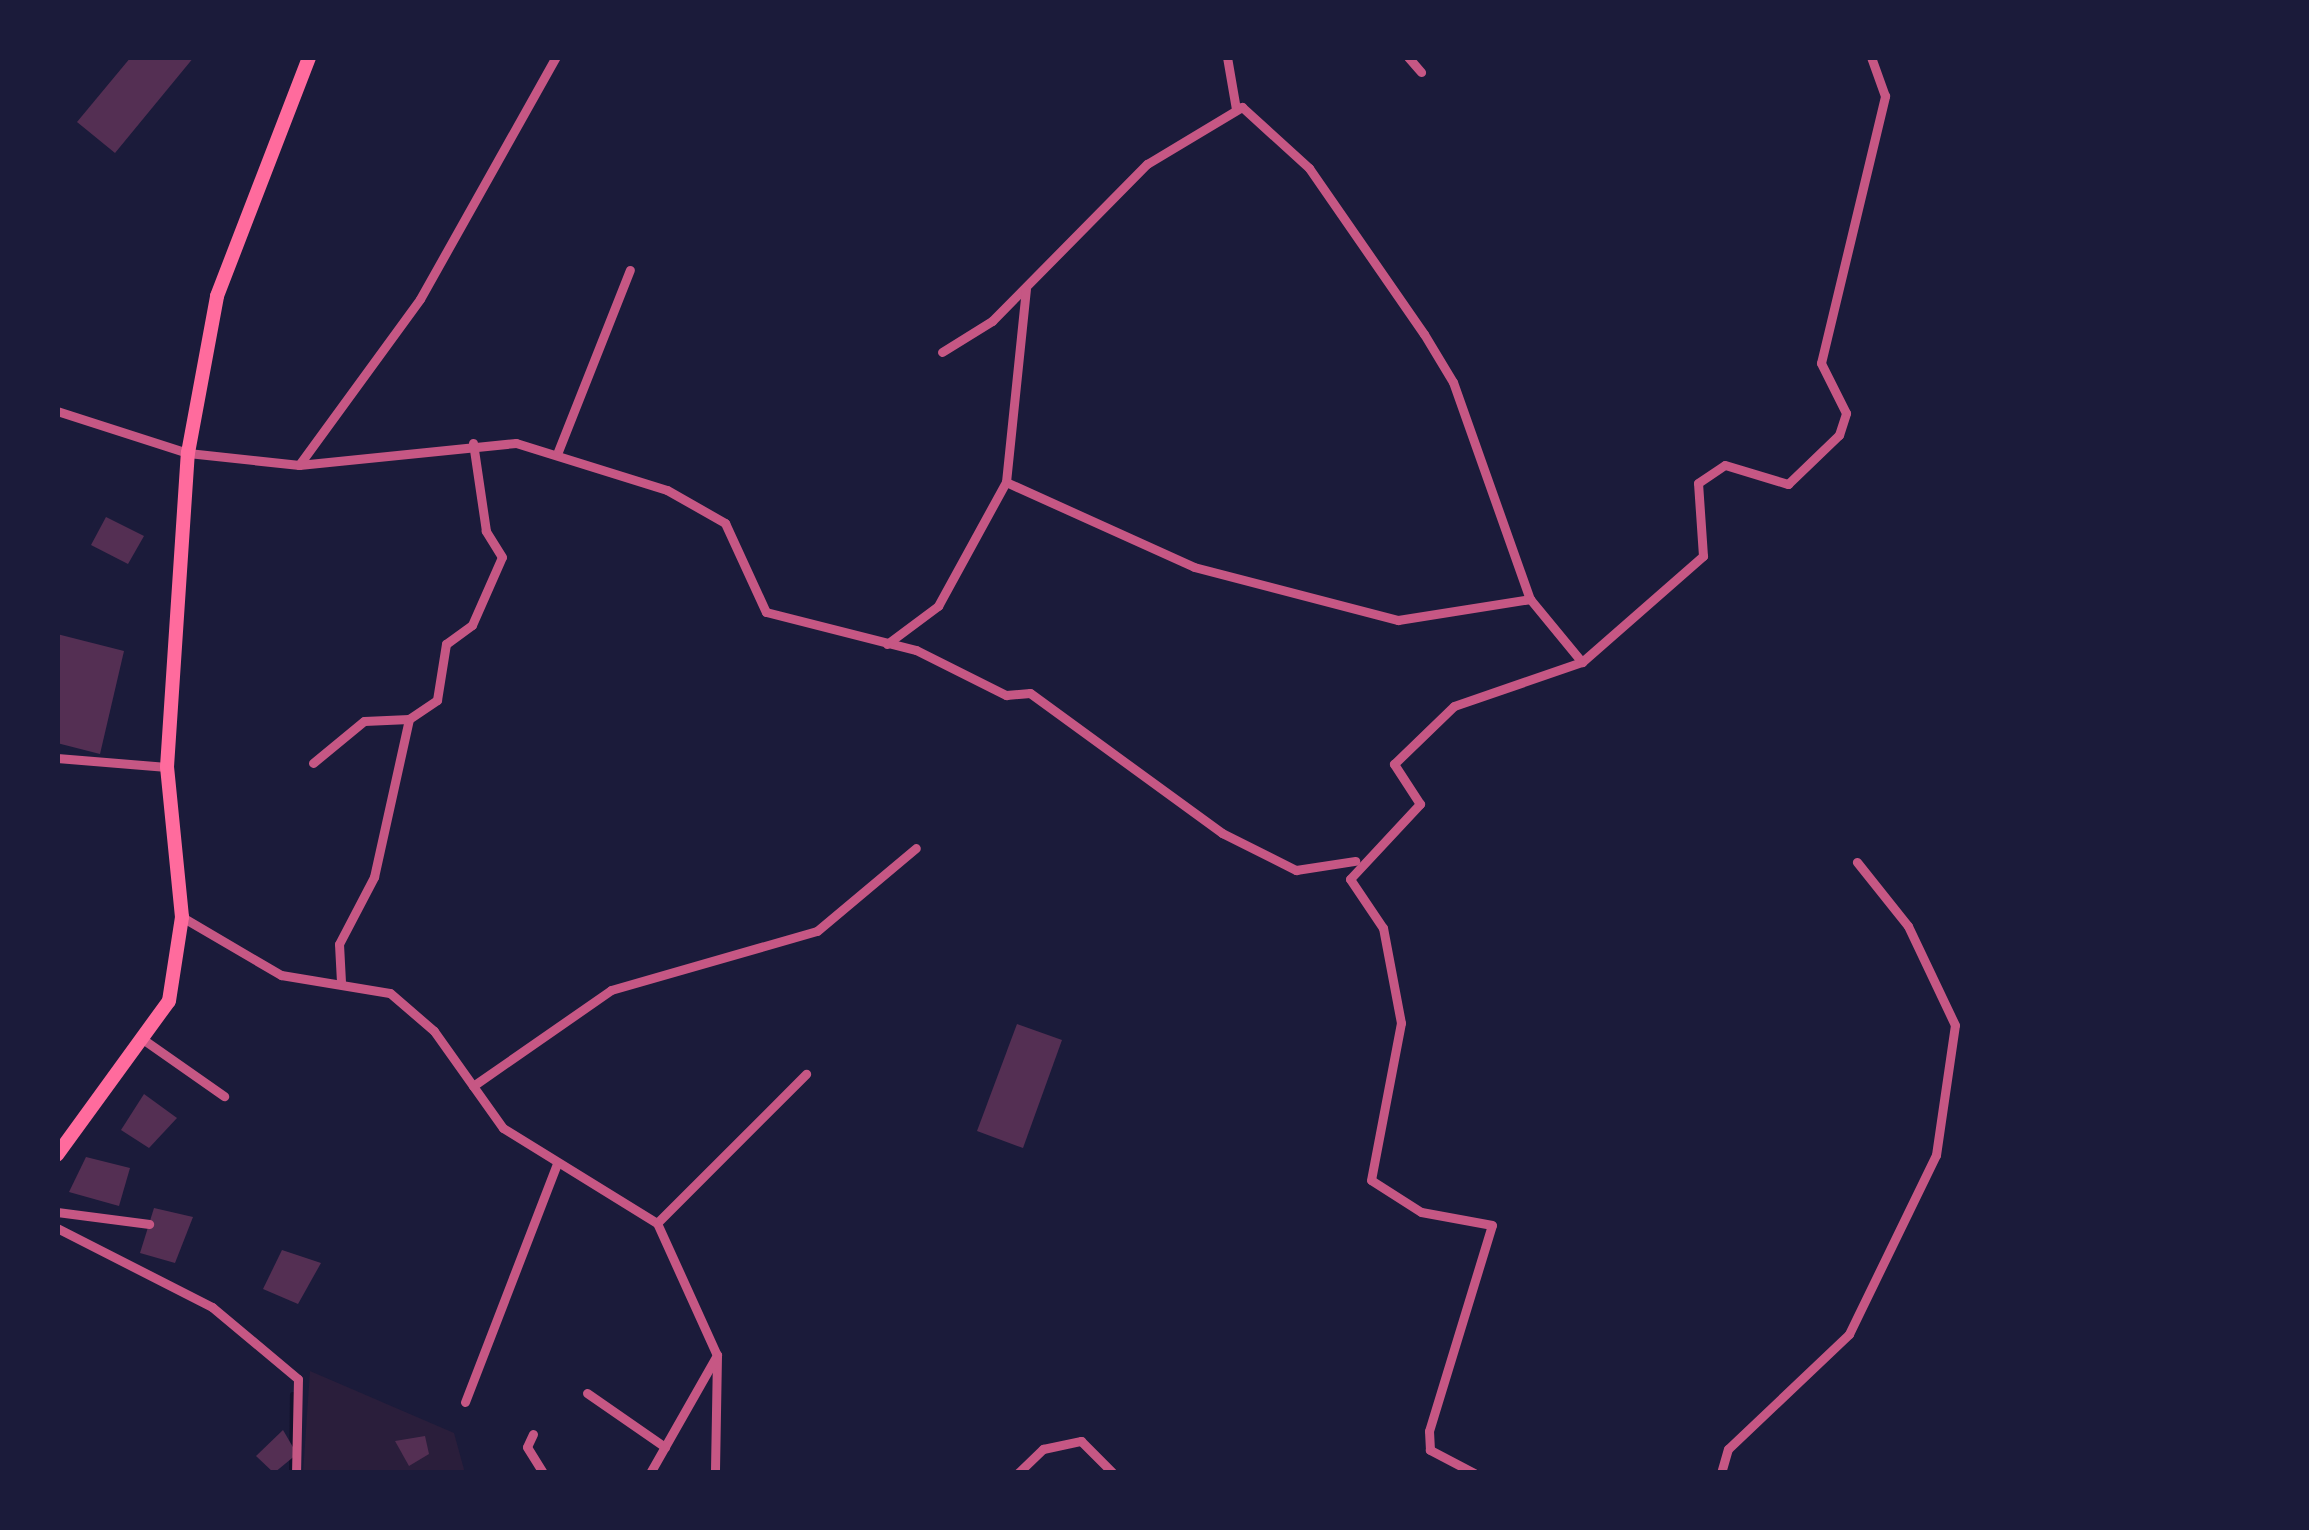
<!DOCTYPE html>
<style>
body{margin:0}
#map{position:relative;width:2309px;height:1530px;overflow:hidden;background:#1b1b3a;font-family:Bitter,serif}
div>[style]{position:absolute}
.green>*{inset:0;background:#2a1e3b}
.stream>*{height:6px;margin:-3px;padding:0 3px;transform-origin:3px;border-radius:3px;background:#12122b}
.building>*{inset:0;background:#542f53}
.minor>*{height:9px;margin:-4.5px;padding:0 4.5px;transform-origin:4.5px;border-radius:4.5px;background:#c65784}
.secondary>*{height:14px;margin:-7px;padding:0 7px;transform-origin:7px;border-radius:7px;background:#ff6b9d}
span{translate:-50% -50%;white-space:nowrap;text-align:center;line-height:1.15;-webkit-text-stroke:9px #1b1b3a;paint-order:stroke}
.frame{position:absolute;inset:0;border:60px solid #1b1b3a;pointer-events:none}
</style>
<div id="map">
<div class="green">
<div style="clip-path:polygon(310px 1371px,454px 1433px,465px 1473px,303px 1473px)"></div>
</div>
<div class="stream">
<div style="left:292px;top:1473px;width:78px;rotate:-89.3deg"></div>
</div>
<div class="building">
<div style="clip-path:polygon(131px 57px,194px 57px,115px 153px,77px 122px)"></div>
<div style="clip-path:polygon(106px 517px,144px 536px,128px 564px,91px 545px)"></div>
<div style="clip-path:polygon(57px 634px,124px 651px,100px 754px,57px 743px)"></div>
<div style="clip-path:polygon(1017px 1024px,1062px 1040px,1023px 1148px,977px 1131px)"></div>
<div style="clip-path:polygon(144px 1094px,177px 1118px,149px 1148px,121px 1130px)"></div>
<div style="clip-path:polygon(86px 1157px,130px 1168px,119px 1206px,69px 1192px)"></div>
<div style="clip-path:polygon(154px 1208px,193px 1217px,175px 1263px,140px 1253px)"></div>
<div style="clip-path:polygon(282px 1250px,321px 1263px,298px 1304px,263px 1289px)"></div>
<div style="clip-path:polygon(283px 1430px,297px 1454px,274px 1473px,256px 1456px)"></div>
<div style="clip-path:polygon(425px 1436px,429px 1454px,409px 1466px,395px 1441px)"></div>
</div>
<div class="minor">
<div style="left:1227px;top:57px;width:53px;rotate:80.2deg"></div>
<div style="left:1408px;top:57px;width:20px;rotate:49deg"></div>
<div style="left:942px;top:352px;width:59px;rotate:-31.8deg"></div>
<div style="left:992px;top:321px;width:221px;rotate:-45.4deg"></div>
<div style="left:1147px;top:164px;width:111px;rotate:-31deg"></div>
<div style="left:1242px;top:107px;width:91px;rotate:42.3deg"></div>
<div style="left:1309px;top:168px;width:202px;rotate:55.3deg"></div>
<div style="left:1424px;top:334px;width:56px;rotate:58.9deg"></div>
<div style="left:1453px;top:382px;width:230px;rotate:70.5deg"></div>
<div style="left:1530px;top:599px;width:82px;rotate:50.5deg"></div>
<div style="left:57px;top:411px;width:138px;rotate:17.8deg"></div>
<div style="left:188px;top:453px;width:112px;rotate:6.2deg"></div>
<div style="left:299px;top:465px;width:205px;rotate:-53.9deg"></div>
<div style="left:420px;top:299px;width:278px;rotate:-60.7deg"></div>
<div style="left:557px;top:454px;width:198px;rotate:-68.4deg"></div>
<div style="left:299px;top:465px;width:218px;rotate:-5.8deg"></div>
<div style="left:516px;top:443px;width:158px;rotate:17.3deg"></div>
<div style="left:667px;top:490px;width:67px;rotate:29.6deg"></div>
<div style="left:725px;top:523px;width:98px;rotate:65.3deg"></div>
<div style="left:766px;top:612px;width:155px;rotate:14.2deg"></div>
<div style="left:916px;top:650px;width:101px;rotate:26.6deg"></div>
<div style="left:1006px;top:695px;width:24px;rotate:-5deg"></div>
<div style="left:1030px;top:693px;width:238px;rotate:36.1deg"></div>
<div style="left:1222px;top:833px;width:83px;rotate:26.6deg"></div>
<div style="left:1296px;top:870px;width:60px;rotate:-8.7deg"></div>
<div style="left:1006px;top:482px;width:206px;rotate:24.3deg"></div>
<div style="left:1194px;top:567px;width:211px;rotate:14.6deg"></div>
<div style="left:1398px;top:620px;width:134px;rotate:-9deg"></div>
<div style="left:887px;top:644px;width:64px;rotate:-36.7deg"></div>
<div style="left:938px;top:606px;width:141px;rotate:-61.3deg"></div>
<div style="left:1006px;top:482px;width:194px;rotate:-84.1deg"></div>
<div style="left:57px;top:758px;width:110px;rotate:4.7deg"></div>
<div style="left:313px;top:763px;width:66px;rotate:-39.5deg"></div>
<div style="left:364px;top:721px;width:45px;rotate:-2.5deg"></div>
<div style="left:409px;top:719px;width:34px;rotate:-34deg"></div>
<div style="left:437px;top:700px;width:57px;rotate:-80.9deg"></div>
<div style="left:446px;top:644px;width:32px;rotate:-36deg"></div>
<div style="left:472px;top:625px;width:74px;rotate:-66.2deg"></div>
<div style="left:502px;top:557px;width:31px;rotate:-122deg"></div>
<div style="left:486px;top:531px;width:89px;rotate:-98.4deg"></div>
<div style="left:182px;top:917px;width:115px;rotate:30.4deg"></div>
<div style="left:281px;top:975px;width:110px;rotate:9.4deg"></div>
<div style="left:390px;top:993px;width:58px;rotate:40.8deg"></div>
<div style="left:434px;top:1031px;width:119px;rotate:54.6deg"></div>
<div style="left:503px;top:1128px;width:181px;rotate:31.7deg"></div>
<div style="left:657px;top:1223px;width:145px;rotate:65.6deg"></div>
<div style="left:717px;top:1355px;width:118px;rotate:91deg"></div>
<div style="left:341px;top:982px;width:38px;rotate:-93deg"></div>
<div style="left:339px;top:944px;width:76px;rotate:-62.4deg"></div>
<div style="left:374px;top:877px;width:162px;rotate:-77.5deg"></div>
<div style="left:144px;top:1040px;width:98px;rotate:35deg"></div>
<div style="left:473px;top:1086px;width:168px;rotate:-34.8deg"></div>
<div style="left:611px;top:990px;width:214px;rotate:-16deg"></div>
<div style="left:817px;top:931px;width:129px;rotate:-40deg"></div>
<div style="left:57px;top:1212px;width:93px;rotate:7.4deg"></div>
<div style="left:657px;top:1223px;width:211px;rotate:-45deg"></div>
<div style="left:57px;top:1228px;width:174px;rotate:27deg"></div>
<div style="left:212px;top:1307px;width:112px;rotate:39.9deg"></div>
<div style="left:298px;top:1379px;width:94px;rotate:91.2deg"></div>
<div style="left:587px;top:1393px;width:95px;rotate:34.7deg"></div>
<div style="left:465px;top:1402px;width:255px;rotate:-68.9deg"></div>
<div style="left:533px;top:1434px;width:14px;rotate:115deg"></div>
<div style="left:527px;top:1447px;width:31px;rotate:58deg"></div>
<div style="left:650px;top:1473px;width:136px;rotate:-60.4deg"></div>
<div style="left:1018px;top:1473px;width:35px;rotate:-44deg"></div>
<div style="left:1043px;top:1449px;width:39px;rotate:-12deg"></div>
<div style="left:1081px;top:1441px;width:45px;rotate:45deg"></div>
<div style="left:1474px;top:1473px;width:50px;rotate:-152.4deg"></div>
<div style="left:1430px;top:1450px;width:19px;rotate:-93deg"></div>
<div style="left:1429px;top:1431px;width:215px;rotate:-73deg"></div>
<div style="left:1492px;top:1225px;width:72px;rotate:-169.6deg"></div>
<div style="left:1421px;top:1212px;width:59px;rotate:-147.4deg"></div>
<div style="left:1371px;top:1180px;width:160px;rotate:-79.2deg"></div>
<div style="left:1401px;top:1023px;width:97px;rotate:-100.7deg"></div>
<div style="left:1383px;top:928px;width:59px;rotate:-124deg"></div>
<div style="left:1350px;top:879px;width:103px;rotate:-47deg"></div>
<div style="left:1420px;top:804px;width:48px;rotate:-123deg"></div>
<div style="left:1394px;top:764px;width:83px;rotate:-44deg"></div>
<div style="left:1454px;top:706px;width:135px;rotate:-19deg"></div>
<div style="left:1582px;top:662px;width:161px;rotate:-41.2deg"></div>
<div style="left:1703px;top:556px;width:73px;rotate:-93.9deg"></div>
<div style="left:1698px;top:483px;width:32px;rotate:-34deg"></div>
<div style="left:1725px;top:465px;width:66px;rotate:16.8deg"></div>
<div style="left:1788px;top:484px;width:71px;rotate:-43.9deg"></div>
<div style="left:1839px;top:435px;width:23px;rotate:-72deg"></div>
<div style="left:1846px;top:413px;width:56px;rotate:-116.6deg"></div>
<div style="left:1821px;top:363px;width:275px;rotate:-76.5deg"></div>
<div style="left:1885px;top:96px;width:41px;rotate:-109.7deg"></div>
<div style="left:1721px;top:1473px;width:25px;rotate:-74deg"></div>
<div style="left:1728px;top:1449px;width:167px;rotate:-43.5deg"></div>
<div style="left:1849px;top:1334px;width:199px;rotate:-64.1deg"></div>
<div style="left:1936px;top:1155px;width:131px;rotate:-81.7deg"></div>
<div style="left:1955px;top:1025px;width:110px;rotate:-115.4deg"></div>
<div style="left:1908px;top:926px;width:82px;rotate:-128.6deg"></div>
</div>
<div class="secondary">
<div style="left:57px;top:1155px;width:190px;rotate:-54deg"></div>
<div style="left:169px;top:1001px;width:85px;rotate:-81.2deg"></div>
<div style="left:182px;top:917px;width:151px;rotate:-95.7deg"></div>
<div style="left:167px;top:767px;width:315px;rotate:-86.2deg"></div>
<div style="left:188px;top:453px;width:160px;rotate:-79.5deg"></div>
<div style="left:217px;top:296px;width:256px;rotate:-68.9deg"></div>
</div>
<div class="frame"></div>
</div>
